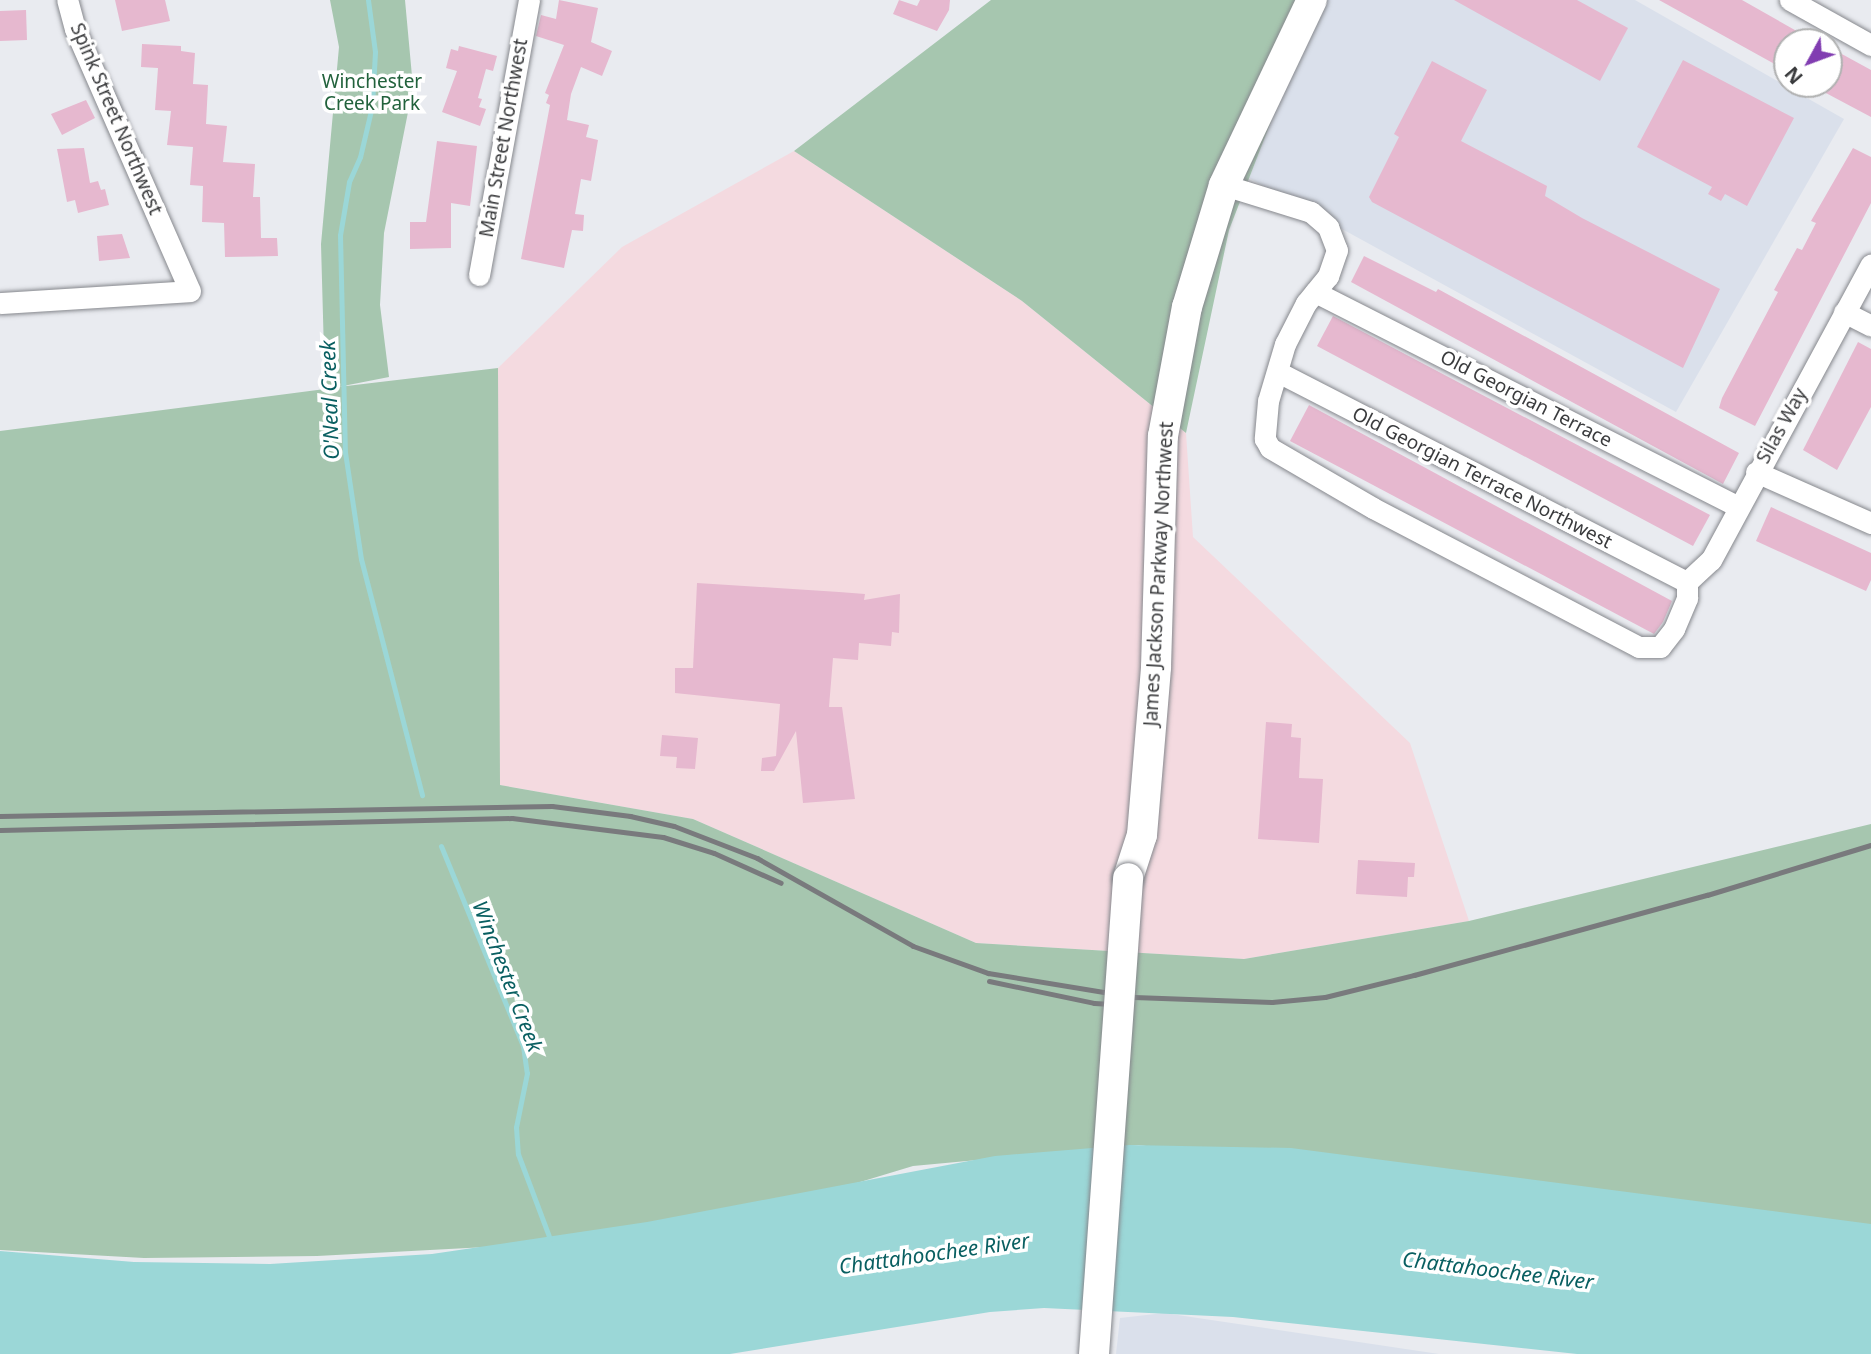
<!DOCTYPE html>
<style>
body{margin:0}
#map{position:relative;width:1871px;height:1354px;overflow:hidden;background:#e9ebf0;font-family:"Noto Sans",sans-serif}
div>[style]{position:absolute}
.built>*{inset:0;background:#dae0eb}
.industrial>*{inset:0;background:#f4dae0}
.green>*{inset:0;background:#a6c6af}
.water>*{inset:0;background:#9bd7d7}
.stream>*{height:5px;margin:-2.5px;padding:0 2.5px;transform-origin:2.5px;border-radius:2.5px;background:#9bd7d7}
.building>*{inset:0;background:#e6b8cf}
.roads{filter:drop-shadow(0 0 2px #86888d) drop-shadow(0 0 2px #86888d)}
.minor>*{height:21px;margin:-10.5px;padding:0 10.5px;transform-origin:10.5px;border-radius:10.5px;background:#fff}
.secondary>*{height:30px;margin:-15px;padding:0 15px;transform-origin:15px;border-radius:15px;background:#fff}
.rail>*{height:5px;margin:-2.5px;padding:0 2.5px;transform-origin:2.5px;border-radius:2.5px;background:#797a7d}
.bridges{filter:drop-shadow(0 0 2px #86888d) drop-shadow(0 0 2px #86888d)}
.secondary-bridge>*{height:30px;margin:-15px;padding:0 15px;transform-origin:15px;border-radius:15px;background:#fff}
span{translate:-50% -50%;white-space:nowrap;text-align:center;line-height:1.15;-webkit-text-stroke:7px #fff;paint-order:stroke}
.park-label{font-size:19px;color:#22623c}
.street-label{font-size:19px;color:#3a3b3d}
.water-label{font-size:21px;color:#095f61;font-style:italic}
.north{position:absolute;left:1773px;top:28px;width:70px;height:70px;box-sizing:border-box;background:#fff;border:2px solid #b0b1b1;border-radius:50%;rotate:229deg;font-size:19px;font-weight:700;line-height:28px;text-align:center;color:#3a3b3d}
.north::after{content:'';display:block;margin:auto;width:24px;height:32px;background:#813db1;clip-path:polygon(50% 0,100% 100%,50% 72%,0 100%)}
</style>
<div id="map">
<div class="built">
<div style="clip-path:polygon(1318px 0,1635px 0,1844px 119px,1676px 412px,1249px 178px)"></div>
<div style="clip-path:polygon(1164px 1313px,1439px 1354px,1116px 1354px,1120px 1318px)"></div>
</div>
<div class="industrial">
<div style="clip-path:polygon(794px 151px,1022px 301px,1186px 433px,1193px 537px,1410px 743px,1469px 921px,1244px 959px,976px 943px,693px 819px,499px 785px,498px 368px,622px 247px)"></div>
</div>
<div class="green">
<div style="clip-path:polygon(330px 0,405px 0,413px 87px,384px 233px,380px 305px,389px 377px,338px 387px,498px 368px,500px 785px,693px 819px,976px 943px,1244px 959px,1469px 921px,1871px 824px,1871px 1233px,1138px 1145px,913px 1166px,679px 1237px,317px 1256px,144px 1258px,0 1250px,0 431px,325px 389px,321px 244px,339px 47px)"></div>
<div style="clip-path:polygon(991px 0,1318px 0,1229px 230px,1186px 433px,1022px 301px,794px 151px)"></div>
</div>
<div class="water">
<div style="clip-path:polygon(1129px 1145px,1291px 1148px,1871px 1224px,1871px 1354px,1577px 1354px,1233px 1317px,1044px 1308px,990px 1312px,730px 1354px,0 1354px,0 1251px,134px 1262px,270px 1264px,432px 1254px,647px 1222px,995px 1156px)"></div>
</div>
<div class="stream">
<div style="left:368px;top:0;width:52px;rotate:82.3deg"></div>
<div style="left:375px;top:52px;width:54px;rotate:93.2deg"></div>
<div style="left:372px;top:106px;width:52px;rotate:103.2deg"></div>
<div style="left:360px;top:157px;width:27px;rotate:114deg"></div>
<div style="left:349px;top:182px;width:54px;rotate:99.6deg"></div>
<div style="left:340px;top:235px;width:217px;rotate:88.7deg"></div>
<div style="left:345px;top:452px;width:108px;rotate:81.5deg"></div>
<div style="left:361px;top:559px;width:244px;rotate:75.5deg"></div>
<div style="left:441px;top:846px;width:216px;rotate:67.7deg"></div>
<div style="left:523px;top:1046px;width:27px;rotate:82deg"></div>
<div style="left:527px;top:1073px;width:55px;rotate:101.5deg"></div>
<div style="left:516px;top:1127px;width:27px;rotate:86deg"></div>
<div style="left:518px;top:1154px;width:91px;rotate:69.4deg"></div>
</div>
<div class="building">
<div style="clip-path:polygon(115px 0,165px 0,170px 21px,122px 31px)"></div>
<div style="clip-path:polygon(559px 0,598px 8px,591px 42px,612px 51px,602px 76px,581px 67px,571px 94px,567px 120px,589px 125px,586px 137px,598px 140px,591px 181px,581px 179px,575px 214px,584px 215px,583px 231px,572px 230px,564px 268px,521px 259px,550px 105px,546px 103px,549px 95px,545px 93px,564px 45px,536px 36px,541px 15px,556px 19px)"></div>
<div style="clip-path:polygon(899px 0,917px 6px,920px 0,950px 0,949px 10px,937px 31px,893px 14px)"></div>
<div style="clip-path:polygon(1454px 0,1577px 0,1628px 28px,1600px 81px)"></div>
<div style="clip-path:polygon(1659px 0,1742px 0,1816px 42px,1787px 42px,1787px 71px)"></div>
<div style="clip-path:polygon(26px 10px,27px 40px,0 41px,0 11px)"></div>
<div style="clip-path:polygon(142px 44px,181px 46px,181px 51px,195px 53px,193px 84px,208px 85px,206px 124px,227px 126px,223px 162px,255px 164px,253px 197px,260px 197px,261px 238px,277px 238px,278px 256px,225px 257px,224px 223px,202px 222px,203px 186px,190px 185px,193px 147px,167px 145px,171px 111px,155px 110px,158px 68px,141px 67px)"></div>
<div style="clip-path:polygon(459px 46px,497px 56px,493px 71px,486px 69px,478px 98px,482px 99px,479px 107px,486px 109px,480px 126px,442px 112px,457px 71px,446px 68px,451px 49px,458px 51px)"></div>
<div style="clip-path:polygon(1829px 47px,1871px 70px,1871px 117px,1809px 84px,1829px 84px)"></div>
<div style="clip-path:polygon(1683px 60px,1794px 118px,1747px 206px,1725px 194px,1721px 201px,1708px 194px,1712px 187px,1637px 147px)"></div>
<div style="clip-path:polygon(1432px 61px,1487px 90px,1461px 141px,1547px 186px,1545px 196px,1582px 218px,1720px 289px,1683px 368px,1372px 202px,1369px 197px,1399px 137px,1394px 134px)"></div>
<div style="clip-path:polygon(86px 100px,95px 118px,62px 135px,51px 114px)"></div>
<div style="clip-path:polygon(437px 141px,477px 146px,470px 206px,451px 203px,451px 248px,410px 249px,410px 222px,426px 222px)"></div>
<div style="clip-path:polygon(84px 148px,90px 183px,98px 181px,101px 190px,105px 189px,109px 205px,78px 213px,75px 200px,67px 202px,57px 149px)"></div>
<div style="clip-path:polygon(1853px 148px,1871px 157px,1871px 203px,1755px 426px,1719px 408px,1722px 398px,1778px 292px,1774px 290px,1797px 248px,1802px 250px,1816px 223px,1811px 221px)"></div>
<div style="clip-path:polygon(122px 234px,130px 258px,99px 261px,97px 236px)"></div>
<div style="clip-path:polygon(1364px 256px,1436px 292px,1438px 289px,1739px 453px,1723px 484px,1351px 282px)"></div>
<div style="clip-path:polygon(1333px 316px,1710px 515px,1693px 546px,1317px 346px)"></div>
<div style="clip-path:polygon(1858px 342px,1871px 349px,1871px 407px,1837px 470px,1803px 450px)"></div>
<div style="clip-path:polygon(1309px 405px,1672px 601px,1663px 622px,1654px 634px,1290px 441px)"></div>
<div style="clip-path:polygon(1771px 507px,1871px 553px,1871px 580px,1866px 591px,1756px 541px)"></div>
<div style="clip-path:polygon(697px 583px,839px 592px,865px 594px,864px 600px,900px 594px,899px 633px,892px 632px,891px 646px,859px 643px,858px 660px,833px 658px,829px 707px,842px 707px,855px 799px,803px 803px,796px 731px,774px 771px,761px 771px,762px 758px,776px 756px,780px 704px,675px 693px,675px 668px,693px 668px)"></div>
<div style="clip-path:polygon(1266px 722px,1292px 724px,1291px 737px,1301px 738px,1299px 778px,1323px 779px,1319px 843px,1258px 839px)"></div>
<div style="clip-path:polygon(662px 735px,698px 738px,695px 769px,676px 768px,677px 757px,660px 756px)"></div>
<div style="clip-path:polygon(1358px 860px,1415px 863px,1414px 877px,1408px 877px,1407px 897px,1356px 894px)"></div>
</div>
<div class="roads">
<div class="minor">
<div style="left:1790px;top:0;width:93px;rotate:29.1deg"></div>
<div style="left:1224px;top:185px;width:91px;rotate:17.2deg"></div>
<div style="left:1311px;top:212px;width:23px;rotate:41deg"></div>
<div style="left:1328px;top:227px;width:25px;rotate:69deg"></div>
<div style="left:1337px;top:250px;width:28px;rotate:109deg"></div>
<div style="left:1328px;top:276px;width:35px;rotate:129deg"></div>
<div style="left:1306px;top:303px;width:46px;rotate:117.1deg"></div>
<div style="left:1285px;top:344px;width:59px;rotate:106.6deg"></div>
<div style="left:1268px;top:401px;width:38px;rotate:95deg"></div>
<div style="left:1265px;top:439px;width:10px;rotate:61deg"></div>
<div style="left:1270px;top:448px;width:119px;rotate:30.2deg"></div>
<div style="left:1373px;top:508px;width:300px;rotate:27.6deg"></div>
<div style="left:1639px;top:647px;width:21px"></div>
<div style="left:1660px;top:647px;width:23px;rotate:-52deg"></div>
<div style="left:1674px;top:629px;width:34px;rotate:-67deg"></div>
<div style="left:1687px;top:598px;width:16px;rotate:-90deg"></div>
<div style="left:479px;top:275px;width:280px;rotate:-79.7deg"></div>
<div style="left:1315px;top:292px;width:473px;rotate:26.9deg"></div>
<div style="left:0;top:303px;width:190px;rotate:-3.6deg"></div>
<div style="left:190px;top:291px;width:286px;rotate:-113.7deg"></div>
<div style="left:75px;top:29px;width:30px;rotate:-105deg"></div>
<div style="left:1844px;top:312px;width:30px;rotate:27deg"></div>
<div style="left:1278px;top:372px;width:460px;rotate:27.2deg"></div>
<div style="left:1756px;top:472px;width:126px;rotate:23.9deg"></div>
<div style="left:1687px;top:582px;width:33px;rotate:-43deg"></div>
<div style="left:1711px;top:560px;width:336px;rotate:-61.6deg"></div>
</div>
<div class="secondary">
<div style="left:1128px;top:878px;width:45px;rotate:-72deg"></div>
<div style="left:1142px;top:835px;width:169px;rotate:-85.2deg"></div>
<div style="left:1156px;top:667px;width:231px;rotate:-88.3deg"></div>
<div style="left:1163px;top:436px;width:131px;rotate:-79.5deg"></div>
<div style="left:1187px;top:307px;width:127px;rotate:-73.1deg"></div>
<div style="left:1224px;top:185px;width:205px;rotate:-64.6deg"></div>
</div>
</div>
<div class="rail">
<div style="left:0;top:816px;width:552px;rotate:-1.04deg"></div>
<div style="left:552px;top:806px;width:79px;rotate:7.3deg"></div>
<div style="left:630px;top:816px;width:45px;rotate:12.8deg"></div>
<div style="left:674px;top:826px;width:89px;rotate:21.1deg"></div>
<div style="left:757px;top:858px;width:179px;rotate:29.4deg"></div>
<div style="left:913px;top:946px;width:80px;rotate:19.8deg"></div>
<div style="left:988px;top:973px;width:148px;rotate:9.3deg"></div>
<div style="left:1134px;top:997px;width:138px;rotate:2.1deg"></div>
<div style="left:1272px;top:1002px;width:53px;rotate:-5.4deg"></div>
<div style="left:1325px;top:997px;width:92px;rotate:-13.9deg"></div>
<div style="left:1414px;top:975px;width:304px;rotate:-15.3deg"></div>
<div style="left:1707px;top:895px;width:171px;rotate:-17deg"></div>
<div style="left:0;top:830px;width:512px;rotate:-1.34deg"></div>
<div style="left:512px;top:818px;width:152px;rotate:7.2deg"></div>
<div style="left:663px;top:837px;width:53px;rotate:17.4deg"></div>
<div style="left:714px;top:853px;width:73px;rotate:24.1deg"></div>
<div style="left:989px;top:981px;width:107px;rotate:11.8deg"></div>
<div style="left:1094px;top:1003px;width:36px;rotate:3deg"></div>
</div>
<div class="bridges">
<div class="secondary-bridge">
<div style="left:1094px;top:1354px;width:477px;rotate:-85.9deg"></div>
</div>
</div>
<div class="park-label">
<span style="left:372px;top:93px">Winchester<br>Creek Park</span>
</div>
<div class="street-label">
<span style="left:116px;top:119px;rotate:67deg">Spink Street Northwest</span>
<span style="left:504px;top:138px;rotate:-80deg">Main Street Northwest</span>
<span style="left:1526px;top:399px;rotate:27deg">Old Georgian Terrace</span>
<span style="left:1782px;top:426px;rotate:-61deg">Silas Way</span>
<span style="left:1482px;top:478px;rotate:27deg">Old Georgian Terrace Northwest</span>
<span style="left:1159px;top:574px;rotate:-87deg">James Jackson Parkway Northwest</span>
</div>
<div class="water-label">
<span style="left:329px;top:400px;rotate:-92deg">O'Neal Creek</span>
<span style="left:508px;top:976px;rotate:69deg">Winchester Creek</span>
<span style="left:934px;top:1253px;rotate:-8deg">Chattahoochee River</span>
<span style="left:1498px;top:1270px;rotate:7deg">Chattahoochee River</span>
</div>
<div class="north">N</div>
</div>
